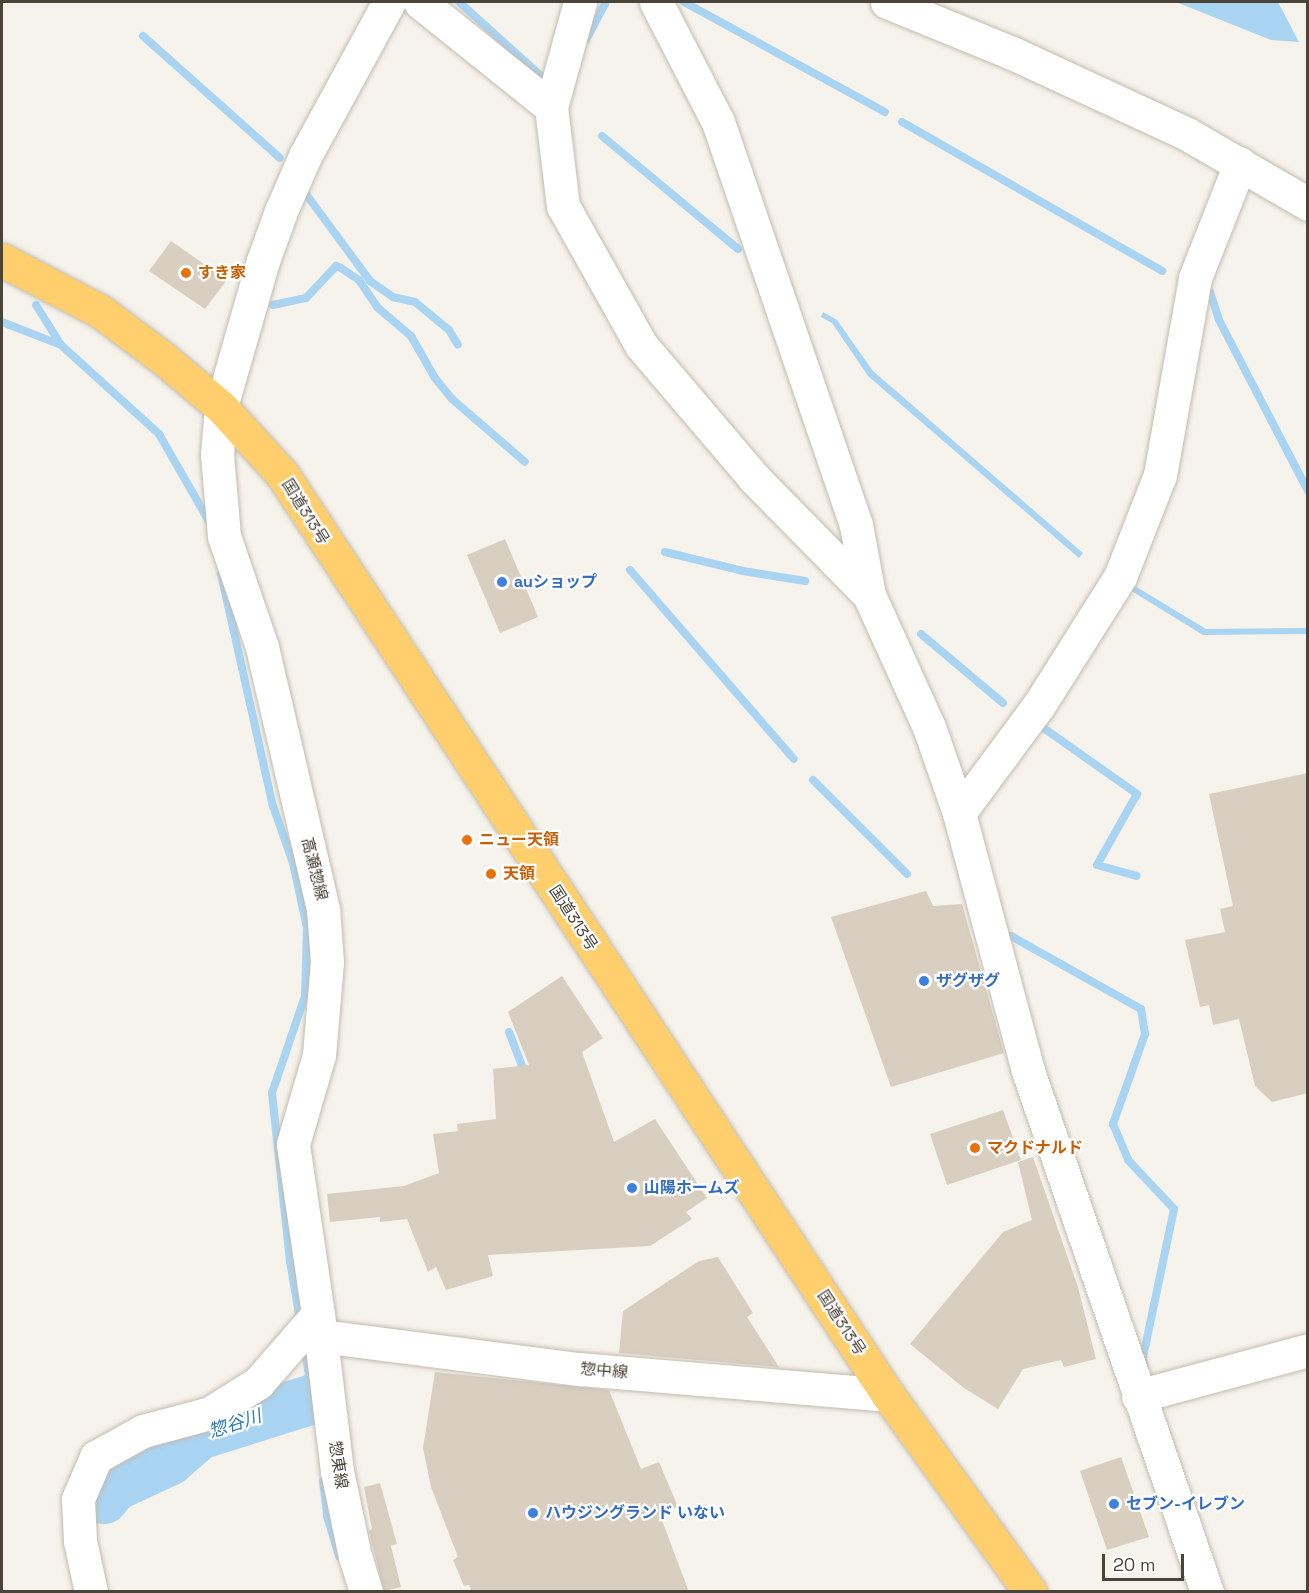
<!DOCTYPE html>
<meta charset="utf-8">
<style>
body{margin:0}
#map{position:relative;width:1309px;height:1593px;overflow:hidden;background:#f6f3ec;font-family:"Space Grotesk","Noto Sans JP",sans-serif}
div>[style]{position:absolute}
.water>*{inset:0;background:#a9d4f2}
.stream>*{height:8px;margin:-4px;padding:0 4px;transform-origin:4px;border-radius:4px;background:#a9d4f2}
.river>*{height:50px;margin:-25px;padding:0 25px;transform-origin:25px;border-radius:25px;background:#a9d4f2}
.building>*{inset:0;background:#d8cfc1}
.roads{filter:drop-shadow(0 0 2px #c2bbae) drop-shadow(0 0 2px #c2bbae)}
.minor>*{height:33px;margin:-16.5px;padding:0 16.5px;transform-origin:16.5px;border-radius:16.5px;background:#fff}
.highway>*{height:33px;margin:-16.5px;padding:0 16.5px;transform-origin:16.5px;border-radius:16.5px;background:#ffcf6e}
.dots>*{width:16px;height:16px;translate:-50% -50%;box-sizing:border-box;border:3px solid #fff;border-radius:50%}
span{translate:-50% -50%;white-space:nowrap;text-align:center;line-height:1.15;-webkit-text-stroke:4.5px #fff;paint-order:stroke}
.food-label{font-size:16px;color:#c56008;font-weight:700}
.left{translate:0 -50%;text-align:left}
.street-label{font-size:16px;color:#4b4439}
.shop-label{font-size:16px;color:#366cbe;font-weight:700}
.water-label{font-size:18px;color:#2e7ab2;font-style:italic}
.frame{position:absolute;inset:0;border:3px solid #4b4439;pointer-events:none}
.scale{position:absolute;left:1102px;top:1554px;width:82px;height:27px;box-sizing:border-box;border:3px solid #4b4439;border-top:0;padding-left:8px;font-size:18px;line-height:21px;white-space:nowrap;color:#4b4439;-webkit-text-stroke:4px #fff;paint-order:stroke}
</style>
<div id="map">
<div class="water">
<div style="clip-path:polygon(1176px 2px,1278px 2px,1299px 42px,1271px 40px)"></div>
<div style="clip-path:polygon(823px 312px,837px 320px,873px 371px,1083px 553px,1079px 558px,868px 376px,832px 323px,821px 317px)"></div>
<div style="clip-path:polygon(1120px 577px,1206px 629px,1307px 628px,1307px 634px,1203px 635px,1117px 582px)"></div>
</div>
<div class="stream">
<div style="left:459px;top:2px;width:121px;rotate:42deg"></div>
<div style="left:684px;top:2px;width:229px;rotate:28.7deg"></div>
<div style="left:143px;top:36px;width:183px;rotate:41.7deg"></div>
<div style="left:586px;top:40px;width:43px;rotate:-62.2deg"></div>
<div style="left:902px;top:122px;width:300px;rotate:29.8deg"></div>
<div style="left:602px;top:136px;width:177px;rotate:39.7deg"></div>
<div style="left:303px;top:190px;width:113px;rotate:53.6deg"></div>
<div style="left:370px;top:281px;width:28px;rotate:35deg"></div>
<div style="left:393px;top:297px;width:23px;rotate:13deg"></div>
<div style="left:415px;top:302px;width:44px;rotate:39.5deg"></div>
<div style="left:449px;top:330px;width:17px;rotate:59deg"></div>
<div style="left:1210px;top:292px;width:29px;rotate:72deg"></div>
<div style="left:1219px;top:320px;width:193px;rotate:62.5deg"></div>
<div style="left:36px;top:305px;width:47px;rotate:58deg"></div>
<div style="left:61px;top:345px;width:132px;rotate:42.2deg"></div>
<div style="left:159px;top:434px;width:103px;rotate:60.2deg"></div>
<div style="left:273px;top:305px;width:34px;rotate:-12deg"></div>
<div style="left:306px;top:298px;width:44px;rotate:-46.8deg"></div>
<div style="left:336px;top:266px;width:5px;rotate:22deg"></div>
<div style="left:341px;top:268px;width:22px;rotate:34deg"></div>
<div style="left:359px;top:280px;width:32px;rotate:56deg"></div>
<div style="left:377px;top:307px;width:45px;rotate:40.5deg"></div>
<div style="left:411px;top:336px;width:48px;rotate:60.3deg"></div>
<div style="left:435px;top:378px;width:27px;rotate:51deg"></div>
<div style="left:452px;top:399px;width:96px;rotate:40.8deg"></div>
<div style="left:2px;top:322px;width:63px;rotate:21.3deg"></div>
<div style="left:665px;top:552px;width:80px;rotate:13.7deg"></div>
<div style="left:743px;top:571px;width:63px;rotate:9.2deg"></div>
<div style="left:630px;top:570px;width:250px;rotate:49.1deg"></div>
<div style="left:221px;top:574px;width:238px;rotate:77.4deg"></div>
<div style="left:273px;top:806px;width:60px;rotate:70.7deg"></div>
<div style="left:293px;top:863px;width:66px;rotate:77.8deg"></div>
<div style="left:307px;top:928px;width:68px;rotate:91.7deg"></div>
<div style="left:305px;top:996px;width:102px;rotate:108.8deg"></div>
<div style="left:272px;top:1093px;width:169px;rotate:83.9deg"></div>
<div style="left:290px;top:1261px;width:60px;rotate:80.4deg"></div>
<div style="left:921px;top:634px;width:107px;rotate:40.1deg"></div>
<div style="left:1035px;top:722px;width:125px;rotate:35.2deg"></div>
<div style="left:1137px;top:794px;width:81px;rotate:119.4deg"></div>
<div style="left:1097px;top:865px;width:41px;rotate:15.4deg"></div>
<div style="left:813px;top:780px;width:133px;rotate:45deg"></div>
<div style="left:1011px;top:936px;width:149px;rotate:29.3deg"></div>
<div style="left:1141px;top:1009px;width:25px;rotate:81deg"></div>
<div style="left:1145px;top:1034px;width:96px;rotate:109.6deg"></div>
<div style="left:1113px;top:1124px;width:39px;rotate:67deg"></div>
<div style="left:1128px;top:1160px;width:67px;rotate:46.8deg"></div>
<div style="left:1174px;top:1209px;width:152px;rotate:101.8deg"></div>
<div style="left:1143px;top:1358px;width:10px;rotate:79deg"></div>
<div style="left:509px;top:1032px;width:45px;rotate:69.1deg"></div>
<div style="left:304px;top:1344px;width:32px;rotate:81deg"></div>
<div style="left:323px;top:1481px;width:35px;rotate:83deg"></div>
<div style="left:327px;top:1516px;width:42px;rotate:73.3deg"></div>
</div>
<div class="river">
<div style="left:104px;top:1499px;width:15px;rotate:-53deg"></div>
<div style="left:113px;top:1487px;width:62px;rotate:-24.9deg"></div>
<div style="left:169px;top:1461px;width:40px;rotate:-41deg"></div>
<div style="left:199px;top:1435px;width:120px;rotate:-17.5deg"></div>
</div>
<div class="building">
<div style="clip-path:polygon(171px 241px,227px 280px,205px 309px,149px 271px)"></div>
<div style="clip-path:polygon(505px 539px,538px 617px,500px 633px,467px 555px)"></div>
<div style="clip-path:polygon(1308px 773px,1308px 1093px,1272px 1102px,1255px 1086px,1239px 1019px,1213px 1025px,1209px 1005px,1200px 1007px,1185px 940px,1225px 932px,1220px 909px,1233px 906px,1209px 794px)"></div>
<div style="clip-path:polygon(926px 891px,933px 906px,962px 904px,1004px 1053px,891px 1087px,831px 917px)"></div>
<div style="clip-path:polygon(562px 976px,603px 1038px,582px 1052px,614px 1142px,655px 1119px,707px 1198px,686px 1212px,692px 1219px,650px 1246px,488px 1255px,493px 1276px,446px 1290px,436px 1267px,428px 1272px,407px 1219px,380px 1222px,380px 1217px,330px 1222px,327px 1194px,404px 1186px,439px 1173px,433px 1134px,458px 1131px,457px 1124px,496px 1119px,493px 1069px,529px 1065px,508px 1012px)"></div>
<div style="clip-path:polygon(1003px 1110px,1021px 1160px,947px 1185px,930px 1134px)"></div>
<div style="clip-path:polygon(1033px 1157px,1078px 1287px,1096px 1359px,1064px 1367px,1061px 1360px,1023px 1369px,998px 1409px,964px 1388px,910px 1344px,1003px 1232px,1032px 1220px,1018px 1162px)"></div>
<div style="clip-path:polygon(718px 1257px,753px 1313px,747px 1317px,779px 1367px,619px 1353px,623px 1311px,699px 1261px)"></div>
<div style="clip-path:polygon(435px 1372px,609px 1390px,641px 1469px,659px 1462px,678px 1507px,660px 1515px,689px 1592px,472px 1592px,469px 1585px,464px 1586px,453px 1560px,458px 1557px,431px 1487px,423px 1448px)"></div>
<div style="clip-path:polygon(1121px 1457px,1149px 1537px,1107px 1550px,1080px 1471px)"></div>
<div style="clip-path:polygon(380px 1483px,397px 1544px,391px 1546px,401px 1587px,384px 1591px,369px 1531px,372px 1529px,364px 1487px)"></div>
</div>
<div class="roads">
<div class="minor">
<div style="left:420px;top:2px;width:168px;rotate:38.7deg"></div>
<div style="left:580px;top:2px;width:109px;rotate:105.4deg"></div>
<div style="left:551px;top:107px;width:100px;rotate:83.1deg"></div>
<div style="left:563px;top:206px;width:159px;rotate:60.7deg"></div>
<div style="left:641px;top:345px;width:175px;rotate:49.6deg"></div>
<div style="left:754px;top:478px;width:164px;rotate:45.5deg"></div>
<div style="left:869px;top:595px;width:145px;rotate:65.6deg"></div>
<div style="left:929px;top:727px;width:91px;rotate:70.8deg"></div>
<div style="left:959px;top:813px;width:267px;rotate:75deg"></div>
<div style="left:1028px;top:1071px;width:551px;rotate:71.04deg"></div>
<div style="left:656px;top:2px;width:135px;rotate:62.7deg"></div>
<div style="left:718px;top:122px;width:426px;rotate:71.1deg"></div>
<div style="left:856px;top:525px;width:71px;rotate:79.5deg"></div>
<div style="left:887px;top:2px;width:135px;rotate:22.2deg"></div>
<div style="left:1012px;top:53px;width:193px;rotate:24.8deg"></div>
<div style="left:1187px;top:134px;width:140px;rotate:30deg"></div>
<div style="left:959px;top:813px;width:134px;rotate:-53.5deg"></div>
<div style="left:1039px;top:705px;width:151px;rotate:-57.7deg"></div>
<div style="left:1120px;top:577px;width:110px;rotate:-68.6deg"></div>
<div style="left:1160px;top:475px;width:200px;rotate:-79.9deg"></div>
<div style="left:1195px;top:278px;width:123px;rotate:-68.5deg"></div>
<div style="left:321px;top:1336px;width:261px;rotate:7.3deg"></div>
<div style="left:580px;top:1369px;width:309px;rotate:4.8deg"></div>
<div style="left:1138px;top:1396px;width:176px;rotate:-15.1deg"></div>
<div style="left:91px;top:1592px;width:52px;rotate:-102.2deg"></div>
<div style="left:80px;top:1541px;width:42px;rotate:-92.7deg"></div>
<div style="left:78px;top:1499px;width:46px;rotate:-66.8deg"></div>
<div style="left:96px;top:1457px;width:54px;rotate:-29deg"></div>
<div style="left:143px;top:1431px;width:69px;rotate:-15deg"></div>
<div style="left:210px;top:1413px;width:57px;rotate:-32deg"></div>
<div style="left:258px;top:1383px;width:91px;rotate:-49deg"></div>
<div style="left:366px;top:1592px;width:37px;rotate:-107deg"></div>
<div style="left:355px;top:1557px;width:88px;rotate:-101.8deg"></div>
<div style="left:337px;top:1471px;width:158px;rotate:-96.9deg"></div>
<div style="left:318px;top:1314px;width:172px;rotate:-98.4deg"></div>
<div style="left:293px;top:1144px;width:93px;rotate:-73.7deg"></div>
<div style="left:319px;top:1055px;width:93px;rotate:-85.1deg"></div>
<div style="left:327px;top:962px;width:53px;rotate:-94.3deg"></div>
<div style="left:323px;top:909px;width:269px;rotate:-103.1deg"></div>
<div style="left:262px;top:647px;width:117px;rotate:-108.9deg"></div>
<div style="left:224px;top:536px;width:81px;rotate:-94.9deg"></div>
<div style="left:217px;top:455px;width:48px;rotate:-85.2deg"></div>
<div style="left:221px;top:407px;width:152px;rotate:-74deg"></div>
<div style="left:263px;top:261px;width:53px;rotate:-70.2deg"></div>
<div style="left:281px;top:211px;width:60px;rotate:-66.4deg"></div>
<div style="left:305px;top:156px;width:175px;rotate:-61.4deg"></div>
</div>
<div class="highway">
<div style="left:2px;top:260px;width:110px;rotate:27.5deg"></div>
<div style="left:100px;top:311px;width:80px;rotate:36.9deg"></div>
<div style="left:164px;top:359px;width:75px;rotate:40.1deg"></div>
<div style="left:221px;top:407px;width:91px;rotate:47.7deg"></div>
<div style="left:282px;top:474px;width:1102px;rotate:56.66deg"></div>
<div style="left:888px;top:1395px;width:243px;rotate:54.2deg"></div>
</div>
</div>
<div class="dots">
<div style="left:186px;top:273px;background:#e8710a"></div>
<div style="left:502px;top:582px;background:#3f7fe0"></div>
<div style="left:467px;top:840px;background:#e8710a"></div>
<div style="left:491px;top:874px;background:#e8710a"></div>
<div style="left:924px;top:981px;background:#3f7fe0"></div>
<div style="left:975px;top:1148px;background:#e8710a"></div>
<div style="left:632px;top:1188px;background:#3f7fe0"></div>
<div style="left:1114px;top:1504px;background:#3f7fe0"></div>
<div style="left:533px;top:1513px;background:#3f7fe0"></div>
</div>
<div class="food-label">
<span class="left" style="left:198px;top:273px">すき家</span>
<span class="left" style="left:479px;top:840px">ニュー天領</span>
<span class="left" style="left:503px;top:874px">天領</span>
<span class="left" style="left:987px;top:1148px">マクドナルド</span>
</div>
<div class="street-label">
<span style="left:305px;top:512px;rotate:58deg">国道313号</span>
<span style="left:314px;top:869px;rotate:76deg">高瀬惣線</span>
<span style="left:573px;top:918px;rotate:57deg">国道313号</span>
<span style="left:841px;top:1323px;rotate:57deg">国道313号</span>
<span style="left:604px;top:1371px;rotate:5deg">惣中線</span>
<span style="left:338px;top:1465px;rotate:81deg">惣東線</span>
</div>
<div class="shop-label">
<span class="left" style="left:514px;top:582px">auショップ</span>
<span class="left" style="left:936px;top:981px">ザグザグ</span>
<span class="left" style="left:644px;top:1188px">山陽ホームズ</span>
<span class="left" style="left:1126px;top:1504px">セブン-イレブン</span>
<span class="left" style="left:545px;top:1513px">ハウジングランド いない</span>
</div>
<div class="water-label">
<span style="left:235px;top:1424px;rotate:-18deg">惣谷川</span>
</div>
<div class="frame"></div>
<div class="scale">20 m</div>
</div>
